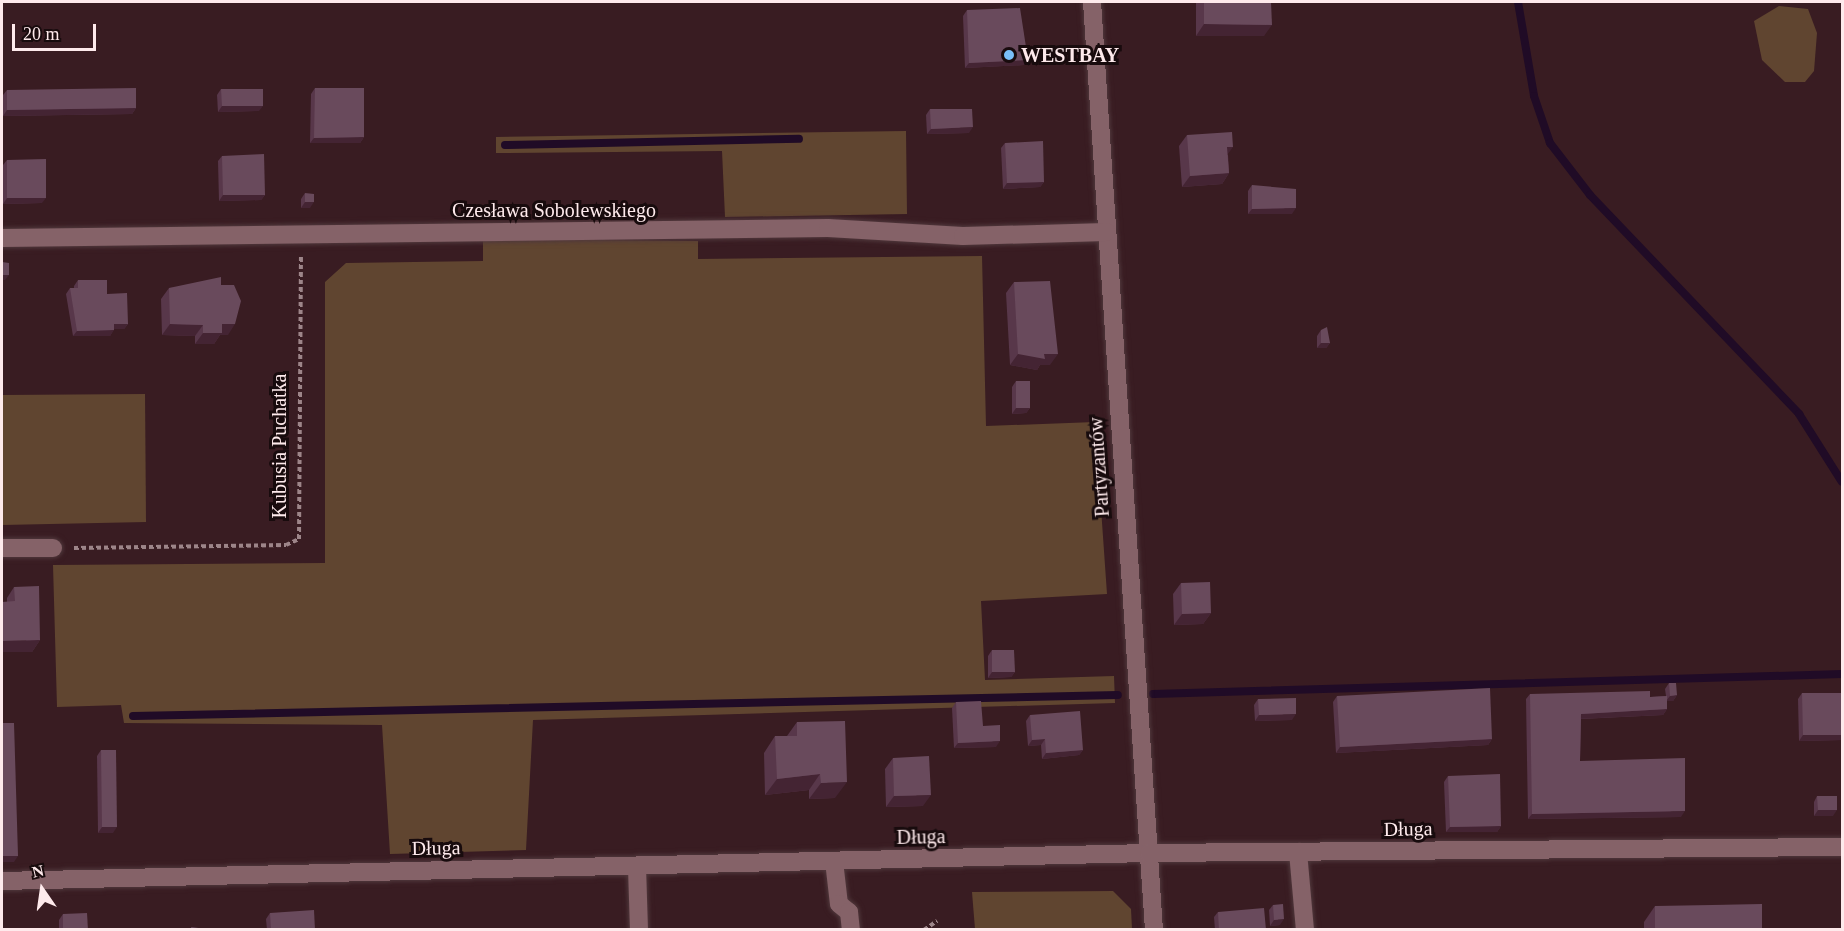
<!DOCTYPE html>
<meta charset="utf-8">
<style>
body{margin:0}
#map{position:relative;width:1844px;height:931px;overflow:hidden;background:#391c22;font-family:Georgia,serif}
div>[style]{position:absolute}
.green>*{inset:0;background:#604530}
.stream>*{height:8px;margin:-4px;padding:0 4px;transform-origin:4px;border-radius:4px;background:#200b26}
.path>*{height:4px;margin-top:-2px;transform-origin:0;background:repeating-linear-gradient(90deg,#9d8589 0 4.5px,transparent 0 7.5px)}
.roads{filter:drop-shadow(0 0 2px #50383c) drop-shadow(0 0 2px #50383c)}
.minor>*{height:18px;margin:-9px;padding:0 9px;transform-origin:9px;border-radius:9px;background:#856268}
.wall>*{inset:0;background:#58374a}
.shaded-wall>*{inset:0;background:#442433}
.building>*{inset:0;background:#694a5c}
.dots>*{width:16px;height:16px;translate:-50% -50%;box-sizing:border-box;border:3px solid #180b0d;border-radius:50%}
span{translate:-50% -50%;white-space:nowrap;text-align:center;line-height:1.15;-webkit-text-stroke:6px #180b0d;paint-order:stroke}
.poi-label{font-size:20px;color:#feeaec;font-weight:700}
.left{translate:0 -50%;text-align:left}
.street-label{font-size:20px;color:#feeaec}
.frame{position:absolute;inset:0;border:3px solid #feeaec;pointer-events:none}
.north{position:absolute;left:12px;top:859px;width:60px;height:60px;-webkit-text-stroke:4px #180b0d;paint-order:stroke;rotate:347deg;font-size:16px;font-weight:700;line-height:24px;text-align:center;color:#feeaec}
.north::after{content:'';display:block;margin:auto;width:21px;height:27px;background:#feeaec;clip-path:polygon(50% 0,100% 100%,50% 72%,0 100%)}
.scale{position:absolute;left:12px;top:24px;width:84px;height:27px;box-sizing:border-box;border:3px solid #feeaec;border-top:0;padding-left:8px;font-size:18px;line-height:21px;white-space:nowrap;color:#feeaec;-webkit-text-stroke:4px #180b0d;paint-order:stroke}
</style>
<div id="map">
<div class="green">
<div style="clip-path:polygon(1779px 6px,1808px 9px,1817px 33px,1814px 71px,1805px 82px,1785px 82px,1762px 60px,1754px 21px)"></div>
<div style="clip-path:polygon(906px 131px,907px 214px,725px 217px,722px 151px,496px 153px,496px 137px)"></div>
<div style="clip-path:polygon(483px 239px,698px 241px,698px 259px,982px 256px,986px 426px,1095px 422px,1107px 594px,981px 601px,985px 680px,1114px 676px,1115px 703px,533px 720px,526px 850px,390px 854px,382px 725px,124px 723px,121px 705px,57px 707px,53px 565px,325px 563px,325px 282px,346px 263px,483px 261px)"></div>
<div style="clip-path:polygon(145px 394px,146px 522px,2px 525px,2px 395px)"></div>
<div style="clip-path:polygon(1113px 891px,1131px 909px,1132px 929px,975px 929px,972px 892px)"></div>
</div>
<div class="stream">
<div style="left:1518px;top:2px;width:95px;rotate:80.3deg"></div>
<div style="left:1534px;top:96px;width:50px;rotate:71.2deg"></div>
<div style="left:1550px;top:143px;width:66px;rotate:52.4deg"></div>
<div style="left:1590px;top:195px;width:303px;rotate:46.3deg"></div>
<div style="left:1799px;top:414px;width:80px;rotate:57.7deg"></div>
<div style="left:505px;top:145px;width:294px;rotate:-1.2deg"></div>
<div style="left:1153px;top:694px;width:689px;rotate:-1.66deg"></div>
<div style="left:133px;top:716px;width:985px;rotate:-1.22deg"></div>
</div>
<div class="path">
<div style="left:74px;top:548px;width:212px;rotate:-0.8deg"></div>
<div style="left:286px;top:545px;width:14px;rotate:-25deg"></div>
<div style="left:299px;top:539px;width:282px;rotate:-89.6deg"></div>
<div style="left:924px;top:930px;width:16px;rotate:-35deg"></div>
</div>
<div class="roads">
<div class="minor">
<div style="left:1092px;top:2px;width:930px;rotate:86.18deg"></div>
<div style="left:2px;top:238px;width:826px;rotate:-0.69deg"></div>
<div style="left:828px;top:228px;width:135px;rotate:3.4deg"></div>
<div style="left:963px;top:236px;width:143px;rotate:-1.6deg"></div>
<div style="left:2px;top:548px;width:51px"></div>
<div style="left:1298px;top:852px;width:78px;rotate:84.9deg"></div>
<div style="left:834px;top:861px;width:43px;rotate:83.4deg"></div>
<div style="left:839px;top:904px;width:13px;rotate:39deg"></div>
<div style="left:849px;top:912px;width:18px;rotate:84deg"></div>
<div style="left:637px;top:867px;width:63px;rotate:88.2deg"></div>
<div style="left:2px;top:881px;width:1147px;rotate:-1.4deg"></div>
<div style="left:1149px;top:853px;width:693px;rotate:-0.5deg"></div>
</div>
</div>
<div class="wall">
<div style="clip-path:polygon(1196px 2px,1271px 2px,1264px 36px,1196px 36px)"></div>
<div style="clip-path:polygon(967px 10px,1028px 60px,1024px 65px,965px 68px,963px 16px)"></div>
<div style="clip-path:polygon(315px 88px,364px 137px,360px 143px,310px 143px,311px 94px)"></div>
<div style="clip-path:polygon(221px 89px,259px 111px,218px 112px,217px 95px)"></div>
<div style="clip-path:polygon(7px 90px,136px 108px,132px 114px,3px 116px,3px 95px)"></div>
<div style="clip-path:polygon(930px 109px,969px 133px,927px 134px,926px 115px)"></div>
<div style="clip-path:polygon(1187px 135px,1228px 155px,1229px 173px,1222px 184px,1182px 187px,1179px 146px)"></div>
<div style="clip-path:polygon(1005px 143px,1044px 182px,1040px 187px,1003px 189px,1001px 148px)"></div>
<div style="clip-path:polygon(222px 156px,265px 195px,261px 200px,219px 201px,218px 161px)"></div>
<div style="clip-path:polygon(7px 160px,42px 203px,3px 204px,3px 165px)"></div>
<div style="clip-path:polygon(1252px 185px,1292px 214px,1248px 214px,1248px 191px)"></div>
<div style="clip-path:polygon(305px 193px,310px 208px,301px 208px,301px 199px)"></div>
<div style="clip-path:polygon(78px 280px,107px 294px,128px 324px,124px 329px,114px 329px,110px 336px,73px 336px,66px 294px,70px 288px,74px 288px,74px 286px)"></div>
<div style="clip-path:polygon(1014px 282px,1050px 365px,1040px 365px,1037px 370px,1010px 365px,1006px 293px)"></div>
<div style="clip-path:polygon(221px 285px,228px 335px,220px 335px,214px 344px,195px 344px,195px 336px,162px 335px,161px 299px,169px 288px)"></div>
<div style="clip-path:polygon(1321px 330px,1330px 343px,1326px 348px,1317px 348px,1317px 336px)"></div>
<div style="clip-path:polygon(1016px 381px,1030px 408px,1026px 413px,1012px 414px,1012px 387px)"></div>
<div style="clip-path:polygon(1181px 583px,1211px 613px,1203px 624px,1174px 625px,1173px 594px)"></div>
<div style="clip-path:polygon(14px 587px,40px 640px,32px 652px,7px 602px,7px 598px)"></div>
<div style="clip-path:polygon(992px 650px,1015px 672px,1011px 677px,988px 678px,988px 656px)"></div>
<div style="clip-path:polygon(1669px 683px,1677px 695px,1673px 701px,1667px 701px,1667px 709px,1663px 715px,1581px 719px,1580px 761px,1681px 817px,1528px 819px,1526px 699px,1530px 694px,1650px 697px,1666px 696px,1665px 689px)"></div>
<div style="clip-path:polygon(1802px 693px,1842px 693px,1842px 740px,1799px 741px,1798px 699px)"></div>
<div style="clip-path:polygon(1337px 696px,1492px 739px,1488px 745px,1336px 753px,1333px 702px)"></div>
<div style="clip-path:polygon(1258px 699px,1292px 720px,1255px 721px,1254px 705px)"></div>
<div style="clip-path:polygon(956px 702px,983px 726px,996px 747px,954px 748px,952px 708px)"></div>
<div style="clip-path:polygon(1030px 715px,1083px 750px,1079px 755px,1042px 759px,1041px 745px,1028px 746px,1026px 721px)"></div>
<div style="clip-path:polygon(797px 722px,835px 798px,809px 799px,809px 790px,765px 795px,764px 753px,775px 736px,787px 736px)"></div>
<div style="clip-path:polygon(101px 750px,113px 833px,98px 833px,97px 756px)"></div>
<div style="clip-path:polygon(893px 758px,923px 806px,886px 807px,885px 769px)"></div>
<div style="clip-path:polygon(1448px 776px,1501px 826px,1497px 832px,1446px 832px,1444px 782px)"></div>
<div style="clip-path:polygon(1817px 796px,1833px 816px,1814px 816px,1814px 802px)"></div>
<div style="clip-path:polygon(1273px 905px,1280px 925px,1270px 926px,1269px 910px)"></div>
<div style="clip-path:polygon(1655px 906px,1762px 930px,1644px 930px,1644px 922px)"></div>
<div style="clip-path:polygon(1218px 912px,1266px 930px,1215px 930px,1214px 917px)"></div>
<div style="clip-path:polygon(270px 913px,315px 930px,267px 930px,266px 919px)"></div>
<div style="clip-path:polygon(63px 914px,88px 930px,59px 930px,59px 920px)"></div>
</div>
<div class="shaded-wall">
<div style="clip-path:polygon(1204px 24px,1272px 25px,1264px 36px,1196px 36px)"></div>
<div style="clip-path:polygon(1028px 60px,1024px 65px,965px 68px,969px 63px)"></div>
<div style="clip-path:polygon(222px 106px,263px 106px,259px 111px,218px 112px)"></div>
<div style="clip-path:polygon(136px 108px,132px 114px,3px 116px,7px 110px)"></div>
<div style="clip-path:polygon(973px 127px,969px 133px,927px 134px,931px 129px)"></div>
<div style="clip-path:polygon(364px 137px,360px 143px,310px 143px,314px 138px)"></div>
<div style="clip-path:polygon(1227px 147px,1233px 147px,1225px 158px)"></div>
<div style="clip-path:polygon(1229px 173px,1222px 184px,1182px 187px,1190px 176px)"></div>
<div style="clip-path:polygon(1044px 182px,1040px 187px,1003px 189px,1007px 183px)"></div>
<div style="clip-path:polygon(223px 195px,265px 195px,261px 200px,219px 201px)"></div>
<div style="clip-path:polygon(7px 198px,46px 198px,42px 203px,3px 204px)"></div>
<div style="clip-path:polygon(305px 202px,314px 202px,310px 208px,301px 208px)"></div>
<div style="clip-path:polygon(1296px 208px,1292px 214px,1248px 214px,1252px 209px)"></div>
<div style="clip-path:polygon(2px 275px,9px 275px,5px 280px,2px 280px)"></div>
<div style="clip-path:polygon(114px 324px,128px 324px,124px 329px,110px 329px)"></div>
<div style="clip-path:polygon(170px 324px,203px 325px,195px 336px,162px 335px)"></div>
<div style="clip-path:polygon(222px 324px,235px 324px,228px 335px,220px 335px,214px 344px,195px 344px,203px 333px)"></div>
<div style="clip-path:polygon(114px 330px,110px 336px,73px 336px,77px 331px)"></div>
<div style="clip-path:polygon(1321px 343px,1330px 343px,1326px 348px,1317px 348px)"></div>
<div style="clip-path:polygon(1018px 354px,1058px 354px,1050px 365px,1040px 365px,1037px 370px,1010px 365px)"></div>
<div style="clip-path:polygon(1016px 408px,1030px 408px,1026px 413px,1012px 414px)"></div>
<div style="clip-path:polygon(1211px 613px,1203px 624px,1174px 625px,1182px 614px)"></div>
<div style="clip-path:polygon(40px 640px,32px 652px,2px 652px,2px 641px)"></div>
<div style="clip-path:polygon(992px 672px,1015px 672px,1011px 677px,988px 678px)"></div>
<div style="clip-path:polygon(1677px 695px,1673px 701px,1666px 701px,1670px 696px)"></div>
<div style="clip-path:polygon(1667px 709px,1663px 715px,1577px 719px,1581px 714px)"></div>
<div style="clip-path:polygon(1296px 714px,1292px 720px,1255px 721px,1259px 715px)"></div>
<div style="clip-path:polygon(1803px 735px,1842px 735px,1842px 740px,1799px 741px)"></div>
<div style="clip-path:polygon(1045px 739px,1041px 745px,1028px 746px,1032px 740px)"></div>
<div style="clip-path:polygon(1492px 739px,1488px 745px,1336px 753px,1340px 747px)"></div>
<div style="clip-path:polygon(1000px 741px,996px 747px,954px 748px,958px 743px)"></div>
<div style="clip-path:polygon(1083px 750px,1079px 755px,1042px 759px,1046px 753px)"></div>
<div style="clip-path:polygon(820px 774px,809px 790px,765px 795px,777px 779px)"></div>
<div style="clip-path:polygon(847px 782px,835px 798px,809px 799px,821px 783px)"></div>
<div style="clip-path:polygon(931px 795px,923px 806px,886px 807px,894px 796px)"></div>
<div style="clip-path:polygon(1818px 810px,1837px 810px,1833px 816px,1814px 816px)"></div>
<div style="clip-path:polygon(1685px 811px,1681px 817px,1528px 819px,1532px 814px)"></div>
<div style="clip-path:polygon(1501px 826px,1497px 832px,1446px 832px,1450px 827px)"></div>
<div style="clip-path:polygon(102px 827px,117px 827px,113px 833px,98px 833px)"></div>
<div style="clip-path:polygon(2px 856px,18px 856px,14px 862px,2px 862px)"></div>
<div style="clip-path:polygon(1284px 919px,1280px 925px,1270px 926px,1274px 920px)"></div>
</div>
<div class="building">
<div style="clip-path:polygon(1204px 2px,1271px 2px,1272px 25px,1204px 24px)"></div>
<div style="clip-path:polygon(1020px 8px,1028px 60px,969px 63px,967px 10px)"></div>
<div style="clip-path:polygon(136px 88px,136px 108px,7px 110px,7px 90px)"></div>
<div style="clip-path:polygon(315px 88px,364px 88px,364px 137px,314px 138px)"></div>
<div style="clip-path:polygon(221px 89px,263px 89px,263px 106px,222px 106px)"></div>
<div style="clip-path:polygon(930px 109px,972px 109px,973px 127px,931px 129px)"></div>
<div style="clip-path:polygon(1232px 132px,1233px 147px,1227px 147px,1229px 173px,1190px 176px,1187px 135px)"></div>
<div style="clip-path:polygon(1043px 141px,1044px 182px,1007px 183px,1005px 143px)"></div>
<div style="clip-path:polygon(264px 154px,265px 195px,223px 195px,222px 156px)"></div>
<div style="clip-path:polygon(46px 159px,46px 198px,7px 198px,7px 160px)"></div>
<div style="clip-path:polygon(1252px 185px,1296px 189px,1296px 208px,1252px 209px)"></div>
<div style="clip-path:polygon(305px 193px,314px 194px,314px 202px,305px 202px)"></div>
<div style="clip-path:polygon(2px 262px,9px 263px,9px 275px,2px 275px)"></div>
<div style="clip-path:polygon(221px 277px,221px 285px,234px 285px,241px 301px,235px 324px,222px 324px,222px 333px,203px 333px,203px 325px,170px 324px,169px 288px)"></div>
<div style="clip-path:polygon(78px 280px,107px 280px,107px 294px,127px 293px,128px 324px,114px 324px,114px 330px,77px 331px,70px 288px,78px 288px)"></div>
<div style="clip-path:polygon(1050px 281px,1058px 354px,1044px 354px,1045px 359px,1018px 354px,1014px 282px)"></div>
<div style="clip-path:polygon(1327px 327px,1330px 343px,1321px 343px,1321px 330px)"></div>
<div style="clip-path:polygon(1016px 381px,1030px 381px,1030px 408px,1016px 408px)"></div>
<div style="clip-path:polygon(1210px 582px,1211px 613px,1182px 614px,1181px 583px)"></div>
<div style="clip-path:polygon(39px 586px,40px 640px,2px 641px,2px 602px,15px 601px,14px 587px)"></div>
<div style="clip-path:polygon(992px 650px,1014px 650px,1015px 672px,992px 672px)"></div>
<div style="clip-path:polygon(1669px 683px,1676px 683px,1677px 695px,1670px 696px)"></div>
<div style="clip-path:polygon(1490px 688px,1492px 739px,1340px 747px,1337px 696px)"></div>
<div style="clip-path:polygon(1650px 691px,1650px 697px,1667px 696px,1667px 709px,1581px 714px,1580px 761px,1685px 758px,1685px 811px,1532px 814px,1530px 694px)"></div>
<div style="clip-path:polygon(1802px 693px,1842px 693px,1842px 735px,1803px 735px)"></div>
<div style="clip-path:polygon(1296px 698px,1296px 714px,1259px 715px,1258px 699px)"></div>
<div style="clip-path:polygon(981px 701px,983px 726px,1000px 725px,1000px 741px,958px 743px,956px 702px)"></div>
<div style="clip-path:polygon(1080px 711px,1083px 750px,1046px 753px,1045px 739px,1032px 740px,1030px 715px)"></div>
<div style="clip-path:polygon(845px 721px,847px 782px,821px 783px,820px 774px,777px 779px,775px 736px,797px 736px,797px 722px)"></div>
<div style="clip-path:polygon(2px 723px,14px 723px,18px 856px,2px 856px)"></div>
<div style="clip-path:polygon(101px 750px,116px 750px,117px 827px,102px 827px)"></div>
<div style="clip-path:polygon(929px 756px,931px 795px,894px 796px,893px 758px)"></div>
<div style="clip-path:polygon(1500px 774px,1501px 826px,1450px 827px,1448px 776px)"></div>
<div style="clip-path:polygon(1817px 796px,1837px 796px,1837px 810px,1818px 810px)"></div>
<div style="clip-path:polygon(1283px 904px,1284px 919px,1274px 920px,1273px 905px)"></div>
<div style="clip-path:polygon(1762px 904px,1762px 930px,1655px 930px,1655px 906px)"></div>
<div style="clip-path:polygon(1264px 908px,1266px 930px,1219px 930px,1218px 912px)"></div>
<div style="clip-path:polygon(314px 910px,315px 930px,271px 930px,270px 913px)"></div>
<div style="clip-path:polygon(87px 913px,88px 930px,63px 930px,63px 914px)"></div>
<div style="clip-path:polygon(191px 927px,214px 930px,192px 930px)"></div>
</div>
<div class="dots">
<div style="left:1009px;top:55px;background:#79bff8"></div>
</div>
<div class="poi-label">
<span class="left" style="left:1021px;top:55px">WESTBAY</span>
</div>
<div class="street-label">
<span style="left:554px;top:210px">Czesława Sobolewskiego</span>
<span style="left:279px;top:446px;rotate:-90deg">Kubusia Puchatka</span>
<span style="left:1099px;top:467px;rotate:-94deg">Partyzantów</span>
<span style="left:1408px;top:829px;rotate:-1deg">Długa</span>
<span style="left:921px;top:837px;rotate:-1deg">Długa</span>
<span style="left:436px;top:848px;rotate:-1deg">Długa</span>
</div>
<div class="frame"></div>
<div class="north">N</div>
<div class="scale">20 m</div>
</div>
